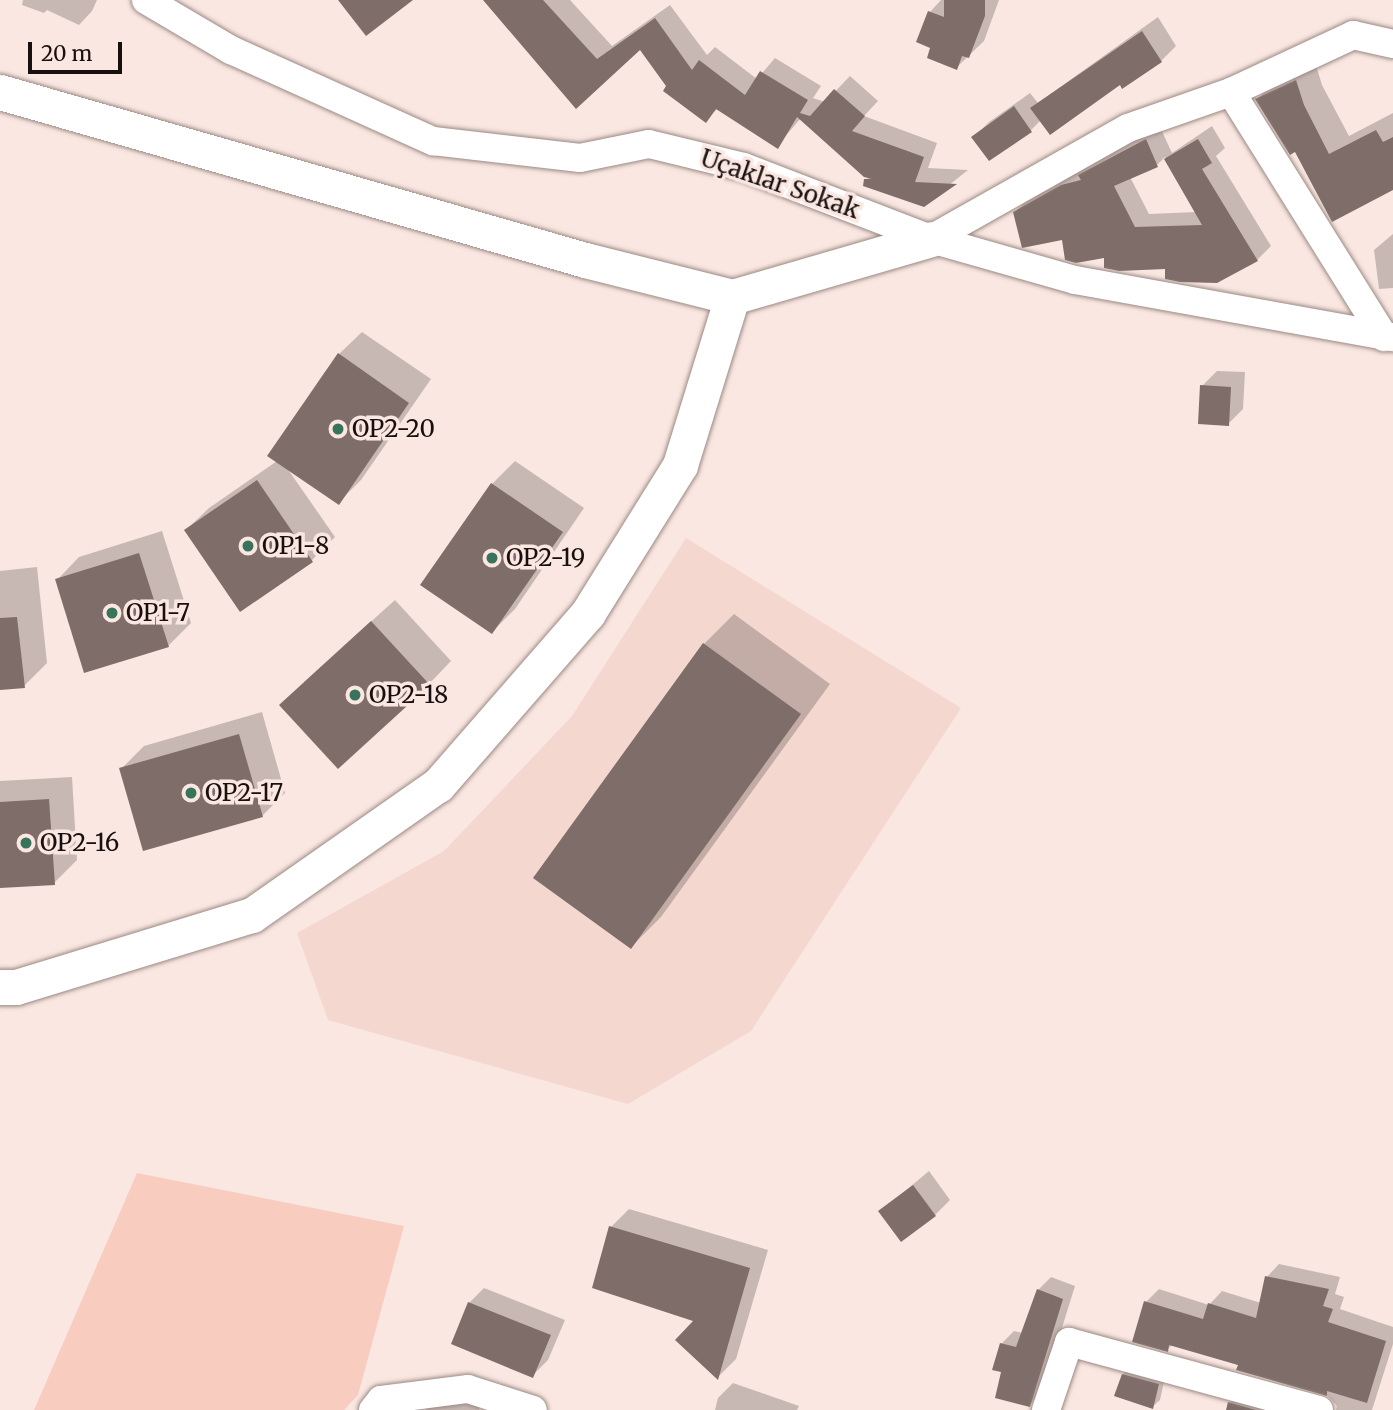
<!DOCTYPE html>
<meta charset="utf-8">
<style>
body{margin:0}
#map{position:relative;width:1393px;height:1410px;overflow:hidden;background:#fae7e1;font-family:Merriweather,serif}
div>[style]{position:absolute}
.built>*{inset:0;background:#f4d8d0}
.green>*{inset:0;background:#f8cdbf}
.shadow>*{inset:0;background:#0003}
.building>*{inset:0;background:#7e6d68}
.roads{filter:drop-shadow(0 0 2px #9b8984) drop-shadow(0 0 2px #9b8984)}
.minor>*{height:28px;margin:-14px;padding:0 14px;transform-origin:14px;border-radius:14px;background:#fff}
.tertiary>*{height:35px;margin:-17.5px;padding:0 17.5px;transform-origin:17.5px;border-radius:17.5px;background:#fff}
.dots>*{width:19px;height:19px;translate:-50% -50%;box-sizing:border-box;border:4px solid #fae7e1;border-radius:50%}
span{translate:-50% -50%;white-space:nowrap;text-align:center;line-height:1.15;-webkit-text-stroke:7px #fae7e1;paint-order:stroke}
.street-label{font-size:24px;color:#17100e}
.poi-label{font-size:24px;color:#17100e}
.left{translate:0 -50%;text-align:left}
.scale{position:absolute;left:28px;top:42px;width:94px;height:32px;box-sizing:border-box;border:4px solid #17100e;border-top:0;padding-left:9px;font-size:21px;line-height:24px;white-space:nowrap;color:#17100e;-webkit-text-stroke:5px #fae7e1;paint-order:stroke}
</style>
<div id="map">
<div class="built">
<div style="clip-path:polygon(686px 538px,961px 708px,751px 1031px,628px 1104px,328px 1020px,297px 933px,444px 851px,572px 716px)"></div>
</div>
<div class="green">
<div style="clip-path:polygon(137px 1173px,404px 1226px,358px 1395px,344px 1410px,34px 1410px)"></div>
</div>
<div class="shadow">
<div style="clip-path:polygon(23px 0,97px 0,92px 11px,79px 25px,47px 10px,44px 13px,22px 5px)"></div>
<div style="clip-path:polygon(493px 0,570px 0,612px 46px,670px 5px,707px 55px,715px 47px,757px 79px,775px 58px,821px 86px,813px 98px,825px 102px,850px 76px,878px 101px,864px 116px,937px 143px,928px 168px,968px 170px,924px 205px,866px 180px,869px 177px,801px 118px,777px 146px,718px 108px,706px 120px,669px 86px,640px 47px,576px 106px)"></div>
<div style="clip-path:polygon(941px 0,999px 0,984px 41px,956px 68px,933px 47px,930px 12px)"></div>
<div style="clip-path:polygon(1158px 17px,1176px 46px,1161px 61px,1041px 120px,1031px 130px,974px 137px,989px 122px,1030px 93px,1038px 103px)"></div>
<div style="clip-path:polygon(1315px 62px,1322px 85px,1349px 136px,1393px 113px,1393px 188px,1296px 150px,1257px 99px,1277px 80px)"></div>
<div style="clip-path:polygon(evenodd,1212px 126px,1225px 148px,1216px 156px,1271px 246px,1257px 260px,1166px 268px,1105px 256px,1014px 213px,1029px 198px,1160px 127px,1172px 153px,1212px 126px,1165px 157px,1196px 212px,1149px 214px,1130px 177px,1157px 165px,1165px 157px)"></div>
<div style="clip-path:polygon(1393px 234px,1393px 288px,1379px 289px,1374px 250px)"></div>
<div style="clip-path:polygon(362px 332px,431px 379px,361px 480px,338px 503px,287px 468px,335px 537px,312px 560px,240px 609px,186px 530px,209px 508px,277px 461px,339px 354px)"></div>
<div style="clip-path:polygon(1217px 371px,1245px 372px,1243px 409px,1228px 424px,1202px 386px)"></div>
<div style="clip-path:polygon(515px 461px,584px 508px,515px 609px,492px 632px,492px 484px)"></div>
<div style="clip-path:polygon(162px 531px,191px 623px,168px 646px,57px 580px,79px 557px)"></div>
<div style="clip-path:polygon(37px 567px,47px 663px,24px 686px,0 689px,0 571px)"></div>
<div style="clip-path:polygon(395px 600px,451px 661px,429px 684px,304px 682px)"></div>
<div style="clip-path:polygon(734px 614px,830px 684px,661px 917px,631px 947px,704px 644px)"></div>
<div style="clip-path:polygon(262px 712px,285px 793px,262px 816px,121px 769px,144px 746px)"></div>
<div style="clip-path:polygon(72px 777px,77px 860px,54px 883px,0 886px,0 781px)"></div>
<div style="clip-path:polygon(929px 1171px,950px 1200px,935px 1215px,881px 1211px)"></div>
<div style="clip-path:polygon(629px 1209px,768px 1250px,736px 1359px,718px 1377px,696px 1320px,611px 1227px)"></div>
<div style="clip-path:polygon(1279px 1264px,1340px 1277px,1335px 1294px,1344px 1297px,1340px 1309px,1393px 1327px,1393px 1344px,1372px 1410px,1336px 1410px,1337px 1406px,1325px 1393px,1173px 1344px,1167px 1350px,1146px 1302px,1159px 1289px,1209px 1305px,1222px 1291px,1261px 1303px,1267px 1277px)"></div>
<div style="clip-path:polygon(1051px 1277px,1075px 1286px,1042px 1392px,1029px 1405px,1004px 1370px,1001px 1344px,1014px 1331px,1023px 1333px,1038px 1290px)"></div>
<div style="clip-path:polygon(484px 1288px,565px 1320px,548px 1360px,532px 1376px,469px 1303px)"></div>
<div style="clip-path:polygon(1130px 1367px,1165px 1377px,1160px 1400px,1152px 1407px,1123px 1374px)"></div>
<div style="clip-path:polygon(733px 1383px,799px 1406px,797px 1410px,715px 1410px,718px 1398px)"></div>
<div style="clip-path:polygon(1242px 1391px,1314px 1410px,1228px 1410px,1229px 1403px)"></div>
<div style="clip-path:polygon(438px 1397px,484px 1397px,479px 1410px,425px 1410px)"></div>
</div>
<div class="building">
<div style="clip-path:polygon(338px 0,413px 0,366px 36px)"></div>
<div style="clip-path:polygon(483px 0,543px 0,597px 59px,655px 18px,692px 70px,699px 60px,745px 95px,760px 71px,808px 100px,800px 113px,810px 116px,834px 89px,865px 116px,852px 131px,924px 157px,915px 182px,957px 184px,924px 207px,863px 186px,864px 179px,872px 179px,864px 177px,797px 117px,778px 149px,716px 109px,706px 123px,663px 91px,666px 86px,640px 50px,576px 109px)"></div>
<div style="clip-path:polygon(944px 0,985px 0,985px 16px,969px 58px,962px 56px,957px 70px,927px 58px,930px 48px,916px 42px,928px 11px,944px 17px)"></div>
<div style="clip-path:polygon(1142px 31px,1162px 62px,1122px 89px,1120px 85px,1050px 135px,1030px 108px)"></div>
<div style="clip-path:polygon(1296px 80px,1304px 105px,1329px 154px,1376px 130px,1383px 142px,1393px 137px,1393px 190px,1332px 222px,1295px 152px,1290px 155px,1255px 99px)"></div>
<div style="clip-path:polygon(1014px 106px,1032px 132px,989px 161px,971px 137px)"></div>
<div style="clip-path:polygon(1146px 139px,1158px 167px,1114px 186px,1135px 227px,1202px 225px,1164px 159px,1198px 139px,1212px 163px,1202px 169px,1258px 261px,1217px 283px,1180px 282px,1165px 279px,1165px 269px,1119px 271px,1104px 268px,1104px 258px,1076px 263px,1065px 260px,1062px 240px,1022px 248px,1013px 212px,1061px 185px,1081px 180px,1078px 175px)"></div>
<div style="clip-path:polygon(338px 353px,409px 403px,339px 505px,267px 456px)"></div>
<div style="clip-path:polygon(1200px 385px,1231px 387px,1229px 426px,1198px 424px)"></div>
<div style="clip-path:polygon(257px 480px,313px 562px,240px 612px,184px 530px)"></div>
<div style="clip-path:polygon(491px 483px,563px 532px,492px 634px,420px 585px)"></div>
<div style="clip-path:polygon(139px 553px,169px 647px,84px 673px,55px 579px)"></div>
<div style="clip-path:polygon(17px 617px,25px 688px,0 690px,0 618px)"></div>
<div style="clip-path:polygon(371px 621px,430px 685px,338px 769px,279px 705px)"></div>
<div style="clip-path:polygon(703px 643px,801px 714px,631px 949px,533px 878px)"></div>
<div style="clip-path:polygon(239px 734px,263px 817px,143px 851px,119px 768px)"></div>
<div style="clip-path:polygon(49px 799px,55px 885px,0 888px,0 802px)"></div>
<div style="clip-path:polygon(913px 1185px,936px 1216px,901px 1242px,878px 1211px)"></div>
<div style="clip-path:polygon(609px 1226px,750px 1268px,718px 1380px,675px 1340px,693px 1321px,592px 1288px)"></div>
<div style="clip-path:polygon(1265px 1276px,1329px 1289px,1323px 1306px,1333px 1309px,1328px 1322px,1386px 1341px,1367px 1403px,1327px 1391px,1327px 1396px,1236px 1370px,1238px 1365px,1169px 1345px,1168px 1352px,1132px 1342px,1144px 1301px,1203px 1319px,1208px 1303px,1256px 1318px)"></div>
<div style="clip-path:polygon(1037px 1289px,1063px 1299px,1030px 1407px,995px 1398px,1001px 1372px,992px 1370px,1000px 1343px,1016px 1347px)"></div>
<div style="clip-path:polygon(468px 1302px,551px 1335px,533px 1378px,451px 1344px)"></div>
<div style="clip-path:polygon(1122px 1374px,1159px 1384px,1153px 1409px,1114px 1396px)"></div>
<div style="clip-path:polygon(1228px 1402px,1256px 1410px,1226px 1410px)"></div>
</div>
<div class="roads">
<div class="minor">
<div style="left:146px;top:0;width:99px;rotate:30.5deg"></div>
<div style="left:231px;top:50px;width:222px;rotate:24.3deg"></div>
<div style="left:433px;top:141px;width:148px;rotate:6.6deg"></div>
<div style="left:580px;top:158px;width:70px;rotate:-11.5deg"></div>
<div style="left:649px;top:144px;width:98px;rotate:13.6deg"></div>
<div style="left:744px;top:167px;width:200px;rotate:21.1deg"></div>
<div style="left:931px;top:239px;width:150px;rotate:15.9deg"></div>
<div style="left:1075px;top:280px;width:323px;rotate:10.2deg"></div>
<div style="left:1231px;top:92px;width:289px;rotate:58deg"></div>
<div style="left:931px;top:239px;width:226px;rotate:-29.4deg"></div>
<div style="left:1128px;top:128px;width:109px;rotate:-19.3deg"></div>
<div style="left:1231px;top:92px;width:135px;rotate:-25deg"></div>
<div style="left:1353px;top:35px;width:41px;rotate:12.7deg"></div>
<div style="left:373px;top:1410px;width:13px;rotate:-51deg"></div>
<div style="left:381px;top:1400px;width:88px;rotate:-7.2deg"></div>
<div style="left:468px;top:1389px;width:68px;rotate:17.9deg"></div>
<div style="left:1046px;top:1410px;width:72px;rotate:-71.3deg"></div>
<div style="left:1069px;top:1342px;width:259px;rotate:15.2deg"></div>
</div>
<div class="tertiary">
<div style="left:0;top:92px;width:609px;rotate:16.02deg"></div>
<div style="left:585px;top:260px;width:152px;rotate:14.1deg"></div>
<div style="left:732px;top:297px;width:207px;rotate:-16.2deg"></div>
<div style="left:0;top:987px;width:16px"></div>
<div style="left:16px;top:987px;width:247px;rotate:-17deg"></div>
<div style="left:252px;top:915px;width:227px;rotate:-35deg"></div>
<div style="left:438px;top:785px;width:228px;rotate:-48.9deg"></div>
<div style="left:588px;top:613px;width:174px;rotate:-58.1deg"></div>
<div style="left:680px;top:465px;width:176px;rotate:-72.8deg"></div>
</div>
</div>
<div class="dots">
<div style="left:338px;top:429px;background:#38735c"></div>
<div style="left:248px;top:546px;background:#38735c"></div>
<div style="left:492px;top:558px;background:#38735c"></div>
<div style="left:112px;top:613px;background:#38735c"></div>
<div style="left:355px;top:695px;background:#38735c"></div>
<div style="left:191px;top:793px;background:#38735c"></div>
<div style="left:26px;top:843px;background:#38735c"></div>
</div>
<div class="street-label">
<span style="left:780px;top:184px;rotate:19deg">Uçaklar Sokak</span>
</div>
<div class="poi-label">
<span class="left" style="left:352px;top:429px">OP2-20</span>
<span class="left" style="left:262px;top:546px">OP1-8</span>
<span class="left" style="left:506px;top:558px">OP2-19</span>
<span class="left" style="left:126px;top:613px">OP1-7</span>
<span class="left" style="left:369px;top:695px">OP2-18</span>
<span class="left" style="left:205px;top:793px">OP2-17</span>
<span class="left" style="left:40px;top:843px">OP2-16</span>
</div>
<div class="scale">20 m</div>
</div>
